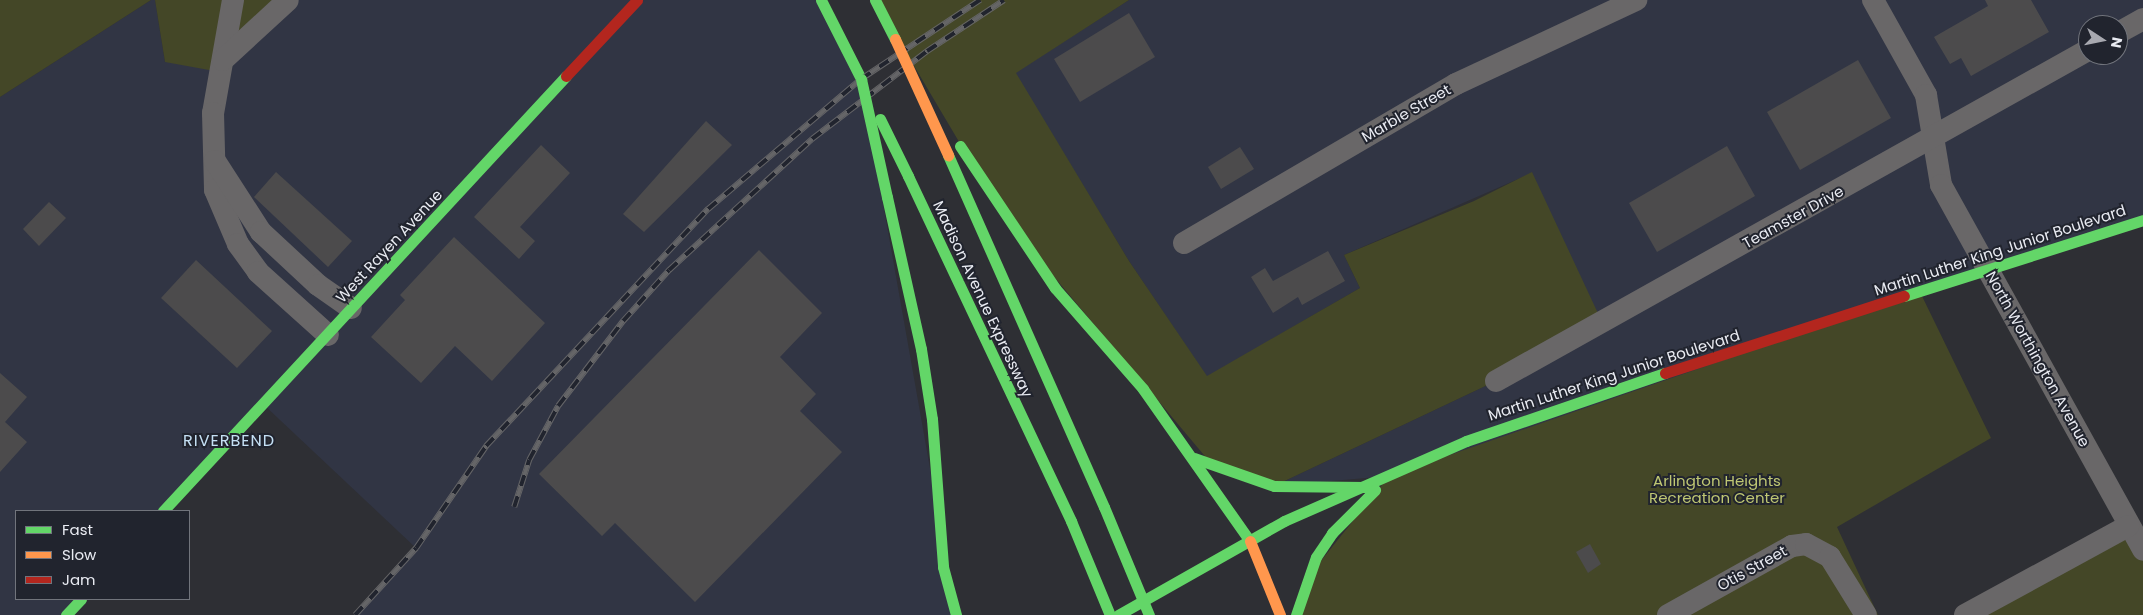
<!DOCTYPE html>
<style>
body{margin:0}
#map{position:relative;width:2143px;height:615px;overflow:hidden;background:#2e2f34;font-family:Poppins,sans-serif}
div>[style]{position:absolute}
.built>*{inset:0;background:#313544}
.green>*{inset:0;background:#444727}
.building>*{inset:0;background:#4c4b4c}
.street>*{height:22px;margin:-11px;padding:0 11px;transform-origin:11px;border-radius:11px;background:#696768}
.fast>*{height:11px;margin:-5.5px;padding:0 5.5px;transform-origin:5.5px;border-radius:5.5px;background:#63d668}
.slow>*{height:11px;margin:-5.5px;padding:0 5.5px;transform-origin:5.5px;border-radius:5.5px;background:#ff974d}
.jam>*{height:11px;margin:-5.5px;padding:0 5.5px;transform-origin:5.5px;border-radius:5.5px;background:#b3261e}
.rail>*{height:5.5px;margin-top:-2.75px;transform-origin:0;background:repeating-linear-gradient(90deg,#21242e 0 11px,#656567 0 22px);box-sizing:border-box;border-block:1px solid #656567}
.fast-bridge>*{height:11px;margin:-5.5px;padding:0 5.5px;transform-origin:5.5px;border-radius:5.5px;background:#63d668}
.slow-bridge>*{height:11px;margin:-5.5px;padding:0 5.5px;transform-origin:5.5px;border-radius:5.5px;background:#ff974d}
span{translate:-50% -50%;white-space:nowrap;text-align:center;line-height:1.15;-webkit-text-stroke:4px #21242e;paint-order:stroke}
.street-label{font-size:15px;color:#e9ebf2}
.park-label{font-size:15px;color:#bfc773}
.neighbourhood-label{font-size:16px;color:#c5e0f4;letter-spacing:1px}
.legend{position:absolute;left:15px;top:510px;width:175px;height:90px;box-sizing:border-box;background:#21242e;border:1px solid #71747c;margin:0;padding:6px 9px;list-style:none;font-size:15px;color:#e9ebf2}
.legend li{display:flex;align-items:center;gap:10px;height:25px}
.legend b{width:25px;border:1px solid #71747c}
.north{position:absolute;left:2078px;top:15px;width:50px;height:50px;box-sizing:border-box;background:#21242e;border:1px solid #71747c;border-radius:50%;rotate:101deg;font-size:14px;font-weight:700;line-height:20px;text-align:center;color:#e9ebf2}
.north::after{content:'';display:block;margin:auto;width:18px;height:22px;background:#a8a9b0;clip-path:polygon(50% 0,100% 100%,50% 72%,0 100%)}
</style>
<div id="map">
<div class="built">
<div style="clip-path:polygon(151px 0,155px 0,165px 62px,288px 0,821px 0,861px 79px,956px 615px,355px 615px,416px 548px,263px 404px,163px 511px,16px 511px,16px 599px,81px 599px,66px 615px,0 615px,0 97px)"></div>
<div style="clip-path:polygon(evenodd,1129px 0,2143px 0,2143px 220px,1389px 476px,1274px 486px,1496px 381px,1532px 173px,1344px 255px,1360px 288px,1207px 377px,1129px 261px,1015px 73px,1129px 0,2088px 25px,2118px 25px,2118px 55px,2088px 55px,2088px 25px)"></div>
</div>
<div class="green">
<div style="clip-path:polygon(0 0,151px 0,0 97px)"></div>
<div style="clip-path:polygon(155px 0,288px 0,220px 72px,165px 62px)"></div>
<div style="clip-path:polygon(875px 0,1129px 0,1016px 73px,1129px 261px,1207px 376px,1360px 288px,1344px 255px,1474px 201px,1532px 172px,1603px 324px,1496px 381px,1274px 486px,1214px 467px,1003px 216px)"></div>
<div style="clip-path:polygon(1920px 292px,1991px 438px,1837px 527px,1878px 615px,1296px 615px,1304px 582px,1389px 476px)"></div>
<div style="clip-path:polygon(2128px 526px,2143px 550px,2143px 615px,1965px 615px)"></div>
</div>
<div class="building">
<div style="clip-path:polygon(1985px 0,2031px 0,2049px 32px,1971px 76px,1961px 58px,1950px 64px,1934px 37px,1988px 6px)"></div>
<div style="clip-path:polygon(1129px 13px,1155px 57px,1080px 102px,1054px 59px)"></div>
<div style="clip-path:polygon(1858px 60px,1891px 118px,1800px 170px,1767px 112px)"></div>
<div style="clip-path:polygon(706px 121px,732px 145px,644px 232px,623px 214px)"></div>
<div style="clip-path:polygon(541px 145px,570px 173px,520px 227px,535px 241px,519px 259px,474px 217px)"></div>
<div style="clip-path:polygon(1727px 146px,1755px 196px,1657px 252px,1629px 203px)"></div>
<div style="clip-path:polygon(1240px 147px,1254px 169px,1221px 189px,1208px 167px)"></div>
<div style="clip-path:polygon(276px 172px,352px 241px,328px 267px,254px 197px)"></div>
<div style="clip-path:polygon(49px 202px,66px 218px,39px 246px,23px 229px)"></div>
<div style="clip-path:polygon(454px 237px,545px 323px,492px 381px,455px 346px,421px 383px,371px 337px,405px 300px,400px 295px)"></div>
<div style="clip-path:polygon(759px 250px,822px 313px,780px 357px,816px 394px,800px 411px,842px 452px,695px 602px,615px 523px,602px 536px,539px 474px)"></div>
<div style="clip-path:polygon(1328px 251px,1345px 281px,1302px 305px,1298px 297px,1273px 313px,1251px 277px,1265px 268px,1273px 281px)"></div>
<div style="clip-path:polygon(196px 260px,272px 331px,237px 368px,161px 298px)"></div>
<div style="clip-path:polygon(0 373px,27px 397px,5px 422px,27px 442px,0 472px)"></div>
<div style="clip-path:polygon(1590px 544px,1601px 564px,1588px 573px,1576px 552px)"></div>
</div>
<div class="street">
<div style="left:233px;top:0;width:115px;rotate:100deg"></div>
<div style="left:213px;top:113px;width:77px;rotate:88.5deg"></div>
<div style="left:215px;top:190px;width:59px;rotate:66.9deg"></div>
<div style="left:238px;top:244px;width:34px;rotate:54deg"></div>
<div style="left:258px;top:272px;width:94px;rotate:42deg"></div>
<div style="left:1873px;top:0;width:109px;rotate:60.8deg"></div>
<div style="left:1926px;top:95px;width:91px;rotate:80.5deg"></div>
<div style="left:1941px;top:185px;width:417px;rotate:61deg"></div>
<div style="left:2118px;top:33px;width:29px;rotate:-29deg"></div>
<div style="left:223px;top:60px;width:88px;rotate:-42.7deg"></div>
<div style="left:215px;top:161px;width:85px;rotate:57.1deg"></div>
<div style="left:261px;top:232px;width:78px;rotate:42.9deg"></div>
<div style="left:318px;top:285px;width:40px;rotate:34.9deg"></div>
<div style="left:1184px;top:243px;width:315px;rotate:-30.3deg"></div>
<div style="left:1456px;top:84px;width:199px;rotate:-25deg"></div>
<div style="left:1496px;top:381px;width:678px;rotate:-29.21deg"></div>
<div style="left:1668px;top:615px;width:142px;rotate:-29.1deg"></div>
<div style="left:1792px;top:546px;width:14px;rotate:-8deg"></div>
<div style="left:1806px;top:544px;width:27px;rotate:28deg"></div>
<div style="left:1830px;top:557px;width:68px;rotate:58.2deg"></div>
<div style="left:1965px;top:615px;width:186px;rotate:-28.6deg"></div>
</div>
<div class="fast">
<div style="left:821px;top:0;width:89px;rotate:63.1deg"></div>
<div style="left:875px;top:0;width:44px;rotate:62.9deg"></div>
<div style="left:960px;top:146px;width:171px;rotate:56.2deg"></div>
<div style="left:1055px;top:288px;width:134px;rotate:48.9deg"></div>
<div style="left:1143px;top:389px;width:186px;rotate:54.9deg"></div>
<div style="left:948px;top:155px;width:385px;rotate:66.1deg"></div>
<div style="left:908px;top:176px;width:382px;rotate:64.7deg"></div>
<div style="left:1071px;top:521px;width:102px;rotate:67.5deg"></div>
<div style="left:887px;top:197px;width:156px;rotate:77.4deg"></div>
<div style="left:921px;top:349px;width:71px;rotate:81.1deg"></div>
<div style="left:932px;top:419px;width:148px;rotate:85.7deg"></div>
<div style="left:943px;top:567px;width:50px;rotate:74.8deg"></div>
<div style="left:1904px;top:296px;width:251px;rotate:-17.6deg"></div>
<div style="left:1194px;top:458px;width:85px;rotate:19.3deg"></div>
<div style="left:1274px;top:486px;width:91px;rotate:0.6deg"></div>
<div style="left:163px;top:511px;width:593px;rotate:-47.19deg"></div>
<div style="left:66px;top:615px;width:22px;rotate:-47deg"></div>
<div style="left:1118px;top:615px;width:191px;rotate:-29.5deg"></div>
<div style="left:1284px;top:521px;width:199px;rotate:-23.7deg"></div>
<div style="left:1466px;top:441px;width:210px;rotate:-18.9deg"></div>
<div style="left:1296px;top:615px;width:61px;rotate:-71deg"></div>
<div style="left:1316px;top:557px;width:29px;rotate:-56deg"></div>
<div style="left:1332px;top:533px;width:61px;rotate:-45deg"></div>
</div>
<div class="slow">
<div style="left:1250px;top:541px;width:80px;rotate:67.9deg"></div>
</div>
<div class="jam">
<div style="left:566px;top:76px;width:104px;rotate:-46.9deg"></div>
<div style="left:1665px;top:373px;width:251px;rotate:-17.9deg"></div>
</div>
<div class="rail">
<div style="left:514px;top:507px;width:49px;rotate:-72.3deg"></div>
<div style="left:529px;top:460px;width:61px;rotate:-61.8deg"></div>
<div style="left:558px;top:406px;width:107px;rotate:-52.6deg"></div>
<div style="left:623px;top:321px;width:69px;rotate:-48deg"></div>
<div style="left:669px;top:270px;width:194px;rotate:-42.5deg"></div>
<div style="left:812px;top:139px;width:145px;rotate:-37.4deg"></div>
<div style="left:927px;top:51px;width:92px;rotate:-33.5deg"></div>
<div style="left:355px;top:615px;width:91px;rotate:-47.7deg"></div>
<div style="left:416px;top:548px;width:124px;rotate:-55.5deg"></div>
<div style="left:486px;top:446px;width:325px;rotate:-46.9deg"></div>
<div style="left:708px;top:209px;width:201px;rotate:-40.4deg"></div>
<div style="left:861px;top:79px;width:143px;rotate:-33.6deg"></div>
</div>
<div class="fast-bridge">
<div style="left:861px;top:79px;width:121px;rotate:77.6deg"></div>
<div style="left:880px;top:119px;width:64px;rotate:63.8deg"></div>
<div style="left:1104px;top:507px;width:117px;rotate:67.4deg"></div>
</div>
<div class="slow-bridge">
<div style="left:895px;top:39px;width:128px;rotate:65.4deg"></div>
</div>
<div class="street-label">
<span style="left:1406px;top:113px;rotate:-30deg">Marble Street</span>
<span style="left:1793px;top:217px;rotate:-29deg">Teamster Drive</span>
<span style="left:389px;top:246px;rotate:-47deg">West Rayen Avenue</span>
<span style="left:2000px;top:250px;rotate:-18deg">Martin Luther King Junior Boulevard</span>
<span style="left:983px;top:299px;rotate:65deg">Madison Avenue Expressway</span>
<span style="left:2038px;top:359px;rotate:61deg">North Worthington Avenue</span>
<span style="left:1614px;top:375px;rotate:-18deg">Martin Luther King Junior Boulevard</span>
<span style="left:1752px;top:568px;rotate:-29deg">Otis Street</span>
</div>
<div class="park-label">
<span style="left:1717px;top:489px">Arlington Heights<br>Recreation Center</span>
</div>
<div class="neighbourhood-label">
<span style="left:229px;top:441px">RIVERBEND</span>
</div>
<ul class="legend">
<li><b style="height:6px;background:#63d668"></b>Fast</li>
<li><b style="height:6px;background:#ff974d"></b>Slow</li>
<li><b style="height:6px;background:#b3261e"></b>Jam</li>
</ul>
<div class="north">N</div>
</div>
